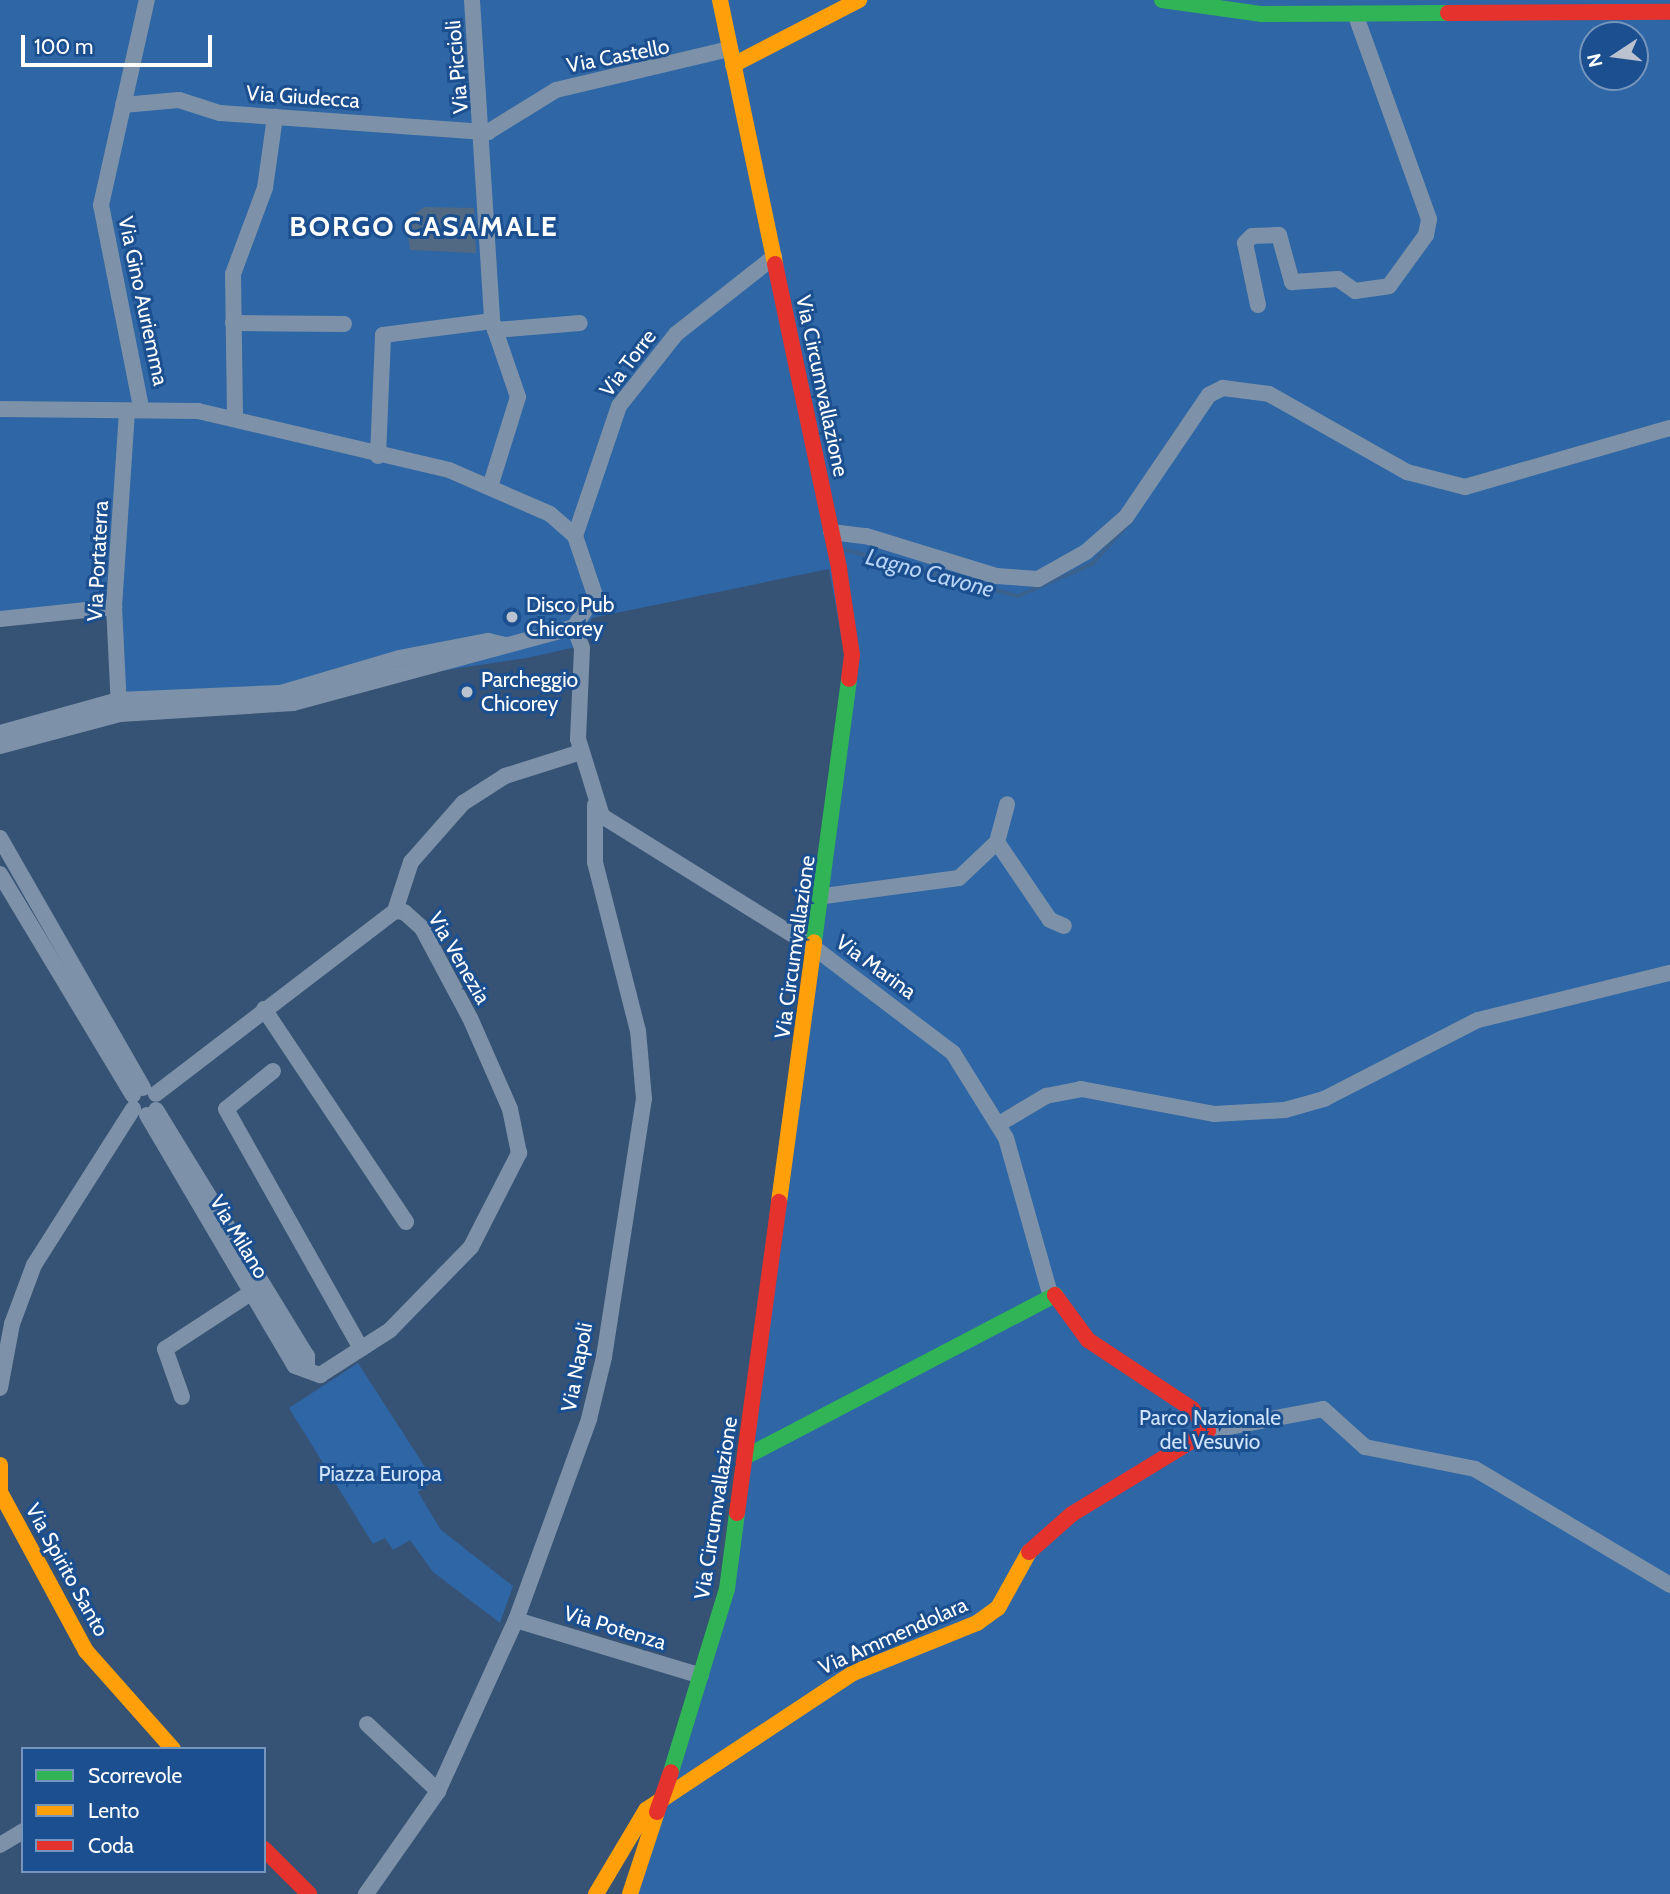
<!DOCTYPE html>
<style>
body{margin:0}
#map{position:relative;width:1670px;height:1894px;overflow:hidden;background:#365274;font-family:Cabin,sans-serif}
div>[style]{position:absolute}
.green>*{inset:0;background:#2f66a5}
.stream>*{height:3.5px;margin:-1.75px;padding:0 1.75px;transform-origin:1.75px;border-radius:1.75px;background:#3b618d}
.building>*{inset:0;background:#526984}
.street>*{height:16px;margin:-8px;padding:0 8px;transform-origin:8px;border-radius:8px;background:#7d92a8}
.fast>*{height:16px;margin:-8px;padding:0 8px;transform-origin:8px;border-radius:8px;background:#30b455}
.slow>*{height:16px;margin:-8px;padding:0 8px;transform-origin:8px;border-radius:8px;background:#ff9f0a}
.jam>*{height:16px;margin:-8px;padding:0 8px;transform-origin:8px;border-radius:8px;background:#e5322d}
.jam-bridge>*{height:16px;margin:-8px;padding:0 8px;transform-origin:8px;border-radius:8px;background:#e5322d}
.dots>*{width:19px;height:19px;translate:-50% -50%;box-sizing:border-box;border:4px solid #1b4f8f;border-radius:50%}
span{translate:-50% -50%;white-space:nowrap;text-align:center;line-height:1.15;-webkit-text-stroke:6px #1b4f8f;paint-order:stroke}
.street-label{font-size:21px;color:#fff}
.poi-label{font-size:21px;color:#fff}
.left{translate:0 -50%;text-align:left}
.park-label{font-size:21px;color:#cfe3fa}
.water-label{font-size:23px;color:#b5d3f5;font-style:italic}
.district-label{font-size:28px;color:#fff;font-weight:700;letter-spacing:2px}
.legend{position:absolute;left:21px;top:1747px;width:245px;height:126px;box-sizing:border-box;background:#1b4f8f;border:2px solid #7695bc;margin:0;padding:9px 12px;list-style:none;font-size:21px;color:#fff}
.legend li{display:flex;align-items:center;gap:14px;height:35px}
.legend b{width:35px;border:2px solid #7695bc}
.north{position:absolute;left:1579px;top:21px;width:70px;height:70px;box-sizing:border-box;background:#1b4f8f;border:2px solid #7695bc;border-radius:50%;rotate:257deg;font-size:19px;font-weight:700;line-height:28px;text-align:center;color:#fff}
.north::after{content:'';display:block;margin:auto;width:24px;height:32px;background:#b9c2ce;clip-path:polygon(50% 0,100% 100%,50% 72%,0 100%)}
.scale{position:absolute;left:21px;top:35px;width:191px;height:32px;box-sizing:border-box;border:4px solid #fff;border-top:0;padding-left:9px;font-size:21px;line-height:24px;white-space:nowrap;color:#fff;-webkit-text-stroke:5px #1b4f8f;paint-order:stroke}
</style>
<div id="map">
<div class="green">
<div style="clip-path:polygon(evenodd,0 0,1670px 0,1670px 1894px,623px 1894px,727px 1574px,845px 657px,829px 569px,592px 618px,576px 647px,527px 658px,124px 718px,106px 615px,0 624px,0 0,1593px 35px,1635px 35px,1635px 77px,1593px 77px,1593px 35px)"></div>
<div style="clip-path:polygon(358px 1363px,434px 1481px,418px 1492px,441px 1530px,513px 1586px,500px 1623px,433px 1572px,410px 1540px,393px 1550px,385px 1538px,373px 1544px,289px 1408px)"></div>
</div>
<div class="stream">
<div style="left:846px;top:550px;width:178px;rotate:15deg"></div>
<div style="left:1018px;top:596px;width:81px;rotate:-23.4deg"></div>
<div style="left:1092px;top:564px;width:59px;rotate:-47.7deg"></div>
</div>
<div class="building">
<div style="clip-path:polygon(425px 207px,474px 208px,476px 253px,410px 250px,406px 219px)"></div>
</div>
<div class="street">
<div style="left:472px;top:0;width:322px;rotate:86.4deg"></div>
<div style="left:492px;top:321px;width:80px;rotate:71.1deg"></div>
<div style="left:518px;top:397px;width:94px;rotate:107.3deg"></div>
<div style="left:123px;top:105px;width:56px;rotate:-5.1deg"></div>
<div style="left:179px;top:100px;width:43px;rotate:17.6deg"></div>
<div style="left:220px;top:113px;width:269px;rotate:4.1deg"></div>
<div style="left:488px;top:132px;width:80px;rotate:-31.7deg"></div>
<div style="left:556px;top:90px;width:179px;rotate:-13.3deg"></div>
<div style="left:1258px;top:305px;width:63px;rotate:-101.8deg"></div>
<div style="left:1245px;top:243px;width:10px;rotate:-45deg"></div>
<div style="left:1252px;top:236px;width:27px;rotate:-2deg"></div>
<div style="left:1279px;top:235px;width:49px;rotate:74.5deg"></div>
<div style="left:1292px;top:282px;width:46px;rotate:-3.7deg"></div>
<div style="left:1338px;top:279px;width:21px;rotate:35deg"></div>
<div style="left:1355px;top:291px;width:34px;rotate:-8deg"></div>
<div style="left:1389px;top:286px;width:63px;rotate:-54deg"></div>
<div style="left:1426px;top:235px;width:16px;rotate:-79deg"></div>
<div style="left:1429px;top:219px;width:218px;rotate:-109.8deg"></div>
<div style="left:233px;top:323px;width:111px;rotate:0.5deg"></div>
<div style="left:495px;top:330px;width:85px;rotate:-4.7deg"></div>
<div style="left:141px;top:407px;width:206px;rotate:-101.2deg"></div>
<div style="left:101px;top:205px;width:210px;rotate:-77.4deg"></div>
<div style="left:0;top:409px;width:198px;rotate:0.6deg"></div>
<div style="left:198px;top:411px;width:258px;rotate:13.2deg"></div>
<div style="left:449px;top:470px;width:110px;rotate:23.5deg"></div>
<div style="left:550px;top:514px;width:33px;rotate:41deg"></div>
<div style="left:575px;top:536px;width:62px;rotate:71.3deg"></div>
<div style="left:595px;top:595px;width:38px;rotate:123deg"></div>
<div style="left:235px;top:416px;width:142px;rotate:-90.8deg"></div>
<div style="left:233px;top:274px;width:92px;rotate:-69.6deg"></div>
<div style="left:265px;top:188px;width:72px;rotate:-82deg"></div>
<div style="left:378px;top:456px;width:121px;rotate:-87.6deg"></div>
<div style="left:383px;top:335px;width:110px;rotate:-7.3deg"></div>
<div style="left:831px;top:532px;width:35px;rotate:7deg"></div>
<div style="left:866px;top:536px;width:136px;rotate:17.1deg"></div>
<div style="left:996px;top:576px;width:42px;rotate:4.1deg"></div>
<div style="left:1038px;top:579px;width:55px;rotate:-29.4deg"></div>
<div style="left:1086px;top:552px;width:53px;rotate:-41.2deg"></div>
<div style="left:1126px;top:517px;width:148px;rotate:-55.8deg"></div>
<div style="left:1209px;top:395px;width:16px;rotate:-27deg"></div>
<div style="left:1223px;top:388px;width:46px;rotate:7.4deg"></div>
<div style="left:1269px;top:394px;width:159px;rotate:29.5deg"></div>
<div style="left:1407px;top:472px;width:60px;rotate:14.5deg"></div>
<div style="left:1465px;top:487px;width:213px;rotate:-16.1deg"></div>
<div style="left:575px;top:536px;width:137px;rotate:-71.3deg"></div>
<div style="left:619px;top:406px;width:92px;rotate:-51.6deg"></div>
<div style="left:676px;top:334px;width:125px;rotate:-38.2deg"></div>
<div style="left:0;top:619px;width:115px;rotate:-6deg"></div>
<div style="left:574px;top:627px;width:22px;rotate:69deg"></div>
<div style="left:582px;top:648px;width:91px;rotate:92.5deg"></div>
<div style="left:578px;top:739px;width:81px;rotate:72.7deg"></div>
<div style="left:602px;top:816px;width:252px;rotate:31.9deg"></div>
<div style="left:816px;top:949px;width:172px;rotate:37.2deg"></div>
<div style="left:953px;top:1053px;width:100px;rotate:58.1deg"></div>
<div style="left:1006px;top:1138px;width:162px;rotate:74.2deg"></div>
<div style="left:119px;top:708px;width:101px;rotate:-92.8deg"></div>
<div style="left:114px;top:607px;width:197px;rotate:-86.2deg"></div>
<div style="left:0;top:733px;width:123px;rotate:-15.6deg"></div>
<div style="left:118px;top:700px;width:163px;rotate:-2.5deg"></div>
<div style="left:281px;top:693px;width:123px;rotate:-16.5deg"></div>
<div style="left:399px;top:658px;width:91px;rotate:-10.8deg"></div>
<div style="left:488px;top:641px;width:17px;rotate:13deg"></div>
<div style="left:0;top:746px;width:124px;rotate:-14.9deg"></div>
<div style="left:120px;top:714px;width:173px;rotate:-3.6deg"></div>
<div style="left:293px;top:703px;width:291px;rotate:-15.1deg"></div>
<div style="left:0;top:838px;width:288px;rotate:60.2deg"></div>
<div style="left:997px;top:842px;width:94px;rotate:55.8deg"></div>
<div style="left:1050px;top:920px;width:15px;rotate:23deg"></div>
<div style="left:0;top:874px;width:258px;rotate:59deg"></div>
<div style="left:824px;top:896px;width:136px;rotate:-7.6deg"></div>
<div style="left:959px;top:878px;width:52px;rotate:-43.5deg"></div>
<div style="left:997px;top:842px;width:39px;rotate:-75deg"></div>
<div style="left:395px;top:911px;width:52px;rotate:-71.9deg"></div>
<div style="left:411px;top:862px;width:79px;rotate:-48.6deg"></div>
<div style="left:463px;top:803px;width:50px;rotate:-32.7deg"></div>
<div style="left:505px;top:776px;width:80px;rotate:-17.5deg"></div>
<div style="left:264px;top:1009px;width:256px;rotate:56.3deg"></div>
<div style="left:273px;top:1071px;width:60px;rotate:141deg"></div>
<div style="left:226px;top:1109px;width:275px;rotate:60.6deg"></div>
<div style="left:156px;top:1110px;width:289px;rotate:58.5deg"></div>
<div style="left:307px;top:1356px;width:14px;rotate:90deg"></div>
<div style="left:147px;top:1115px;width:291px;rotate:59.5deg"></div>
<div style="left:295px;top:1366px;width:27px;rotate:20deg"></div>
<div style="left:320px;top:1375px;width:83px;rotate:-32.7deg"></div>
<div style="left:390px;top:1330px;width:116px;rotate:-45.7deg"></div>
<div style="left:471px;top:1247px;width:106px;rotate:-62.9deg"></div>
<div style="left:519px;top:1153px;width:45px;rotate:-101.6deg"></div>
<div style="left:510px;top:1109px;width:99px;rotate:-113.7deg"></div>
<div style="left:470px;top:1018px;width:102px;rotate:-118.1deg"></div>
<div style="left:422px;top:928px;width:24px;rotate:-138deg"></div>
<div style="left:404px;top:912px;width:9px;rotate:-174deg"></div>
<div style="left:395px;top:911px;width:301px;rotate:142.6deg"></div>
<div style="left:999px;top:1124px;width:55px;rotate:-30.8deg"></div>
<div style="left:1046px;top:1096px;width:36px;rotate:-11deg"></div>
<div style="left:1081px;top:1089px;width:135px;rotate:10.6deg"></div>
<div style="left:1214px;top:1114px;width:71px;rotate:-3.2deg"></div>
<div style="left:1285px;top:1110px;width:41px;rotate:-15.8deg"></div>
<div style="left:1324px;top:1099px;width:173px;rotate:-27.2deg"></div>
<div style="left:1478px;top:1020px;width:198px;rotate:-13.8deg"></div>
<div style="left:0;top:1388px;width:65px;rotate:-79.4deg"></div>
<div style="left:12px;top:1324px;width:63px;rotate:-69.6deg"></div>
<div style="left:34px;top:1265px;width:185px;rotate:-57.6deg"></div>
<div style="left:182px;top:1397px;width:51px;rotate:-109.5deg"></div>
<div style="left:165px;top:1349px;width:100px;rotate:-33.2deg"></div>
<div style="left:1208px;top:1431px;width:117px;rotate:-10.8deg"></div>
<div style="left:1323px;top:1409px;width:57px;rotate:42.1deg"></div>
<div style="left:1365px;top:1447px;width:112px;rotate:11.3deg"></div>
<div style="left:1475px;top:1469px;width:227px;rotate:30.7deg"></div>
<div style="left:516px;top:1620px;width:193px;rotate:16.8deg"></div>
<div style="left:367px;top:1724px;width:98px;rotate:43.3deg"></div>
<div style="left:0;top:1845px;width:27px;rotate:-31deg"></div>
<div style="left:366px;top:1894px;width:126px;rotate:-55deg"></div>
<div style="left:438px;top:1791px;width:188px;rotate:-65.5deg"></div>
<div style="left:516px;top:1620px;width:214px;rotate:-70deg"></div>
<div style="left:589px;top:1419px;width:64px;rotate:-76.4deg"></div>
<div style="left:604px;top:1357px;width:261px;rotate:-81.2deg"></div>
<div style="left:644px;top:1099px;width:68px;rotate:-95deg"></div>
<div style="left:638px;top:1031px;width:174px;rotate:-104.3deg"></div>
<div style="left:595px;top:862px;width:57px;rotate:-90deg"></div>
</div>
<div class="fast">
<div style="left:1162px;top:0;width:101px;rotate:8deg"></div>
<div style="left:1262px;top:14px;width:186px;rotate:-0.3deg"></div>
<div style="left:814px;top:942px;width:265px;rotate:-82.4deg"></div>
<div style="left:747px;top:1456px;width:348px;rotate:-27.6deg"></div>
<div style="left:671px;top:1772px;width:191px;rotate:-73deg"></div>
<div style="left:727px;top:1589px;width:77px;rotate:-82.5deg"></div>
</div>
<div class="slow">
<div style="left:720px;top:0;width:270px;rotate:78.2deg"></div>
<div style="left:733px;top:65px;width:142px;rotate:-27.3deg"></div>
<div style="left:779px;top:1202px;width:262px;rotate:-82.3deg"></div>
<div style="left:0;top:1465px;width:27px;rotate:90deg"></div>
<div style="left:0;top:1492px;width:181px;rotate:61.6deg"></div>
<div style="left:86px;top:1651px;width:131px;rotate:48.4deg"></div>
<div style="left:596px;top:1894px;width:98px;rotate:-59.2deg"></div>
<div style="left:646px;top:1810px;width:248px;rotate:-33.5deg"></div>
<div style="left:853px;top:1673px;width:134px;rotate:-22deg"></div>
<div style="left:977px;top:1623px;width:26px;rotate:-36deg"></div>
<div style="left:998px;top:1608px;width:64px;rotate:-61deg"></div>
<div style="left:630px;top:1894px;width:86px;rotate:-71.8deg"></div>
</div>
<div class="jam">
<div style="left:1448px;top:13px;width:222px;rotate:-0.3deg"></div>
<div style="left:775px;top:264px;width:312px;rotate:78.1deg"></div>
<div style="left:839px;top:569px;width:87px;rotate:81.4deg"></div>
<div style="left:852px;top:655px;width:24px;rotate:97deg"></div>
<div style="left:737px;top:1513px;width:314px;rotate:-82.3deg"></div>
<div style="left:1029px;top:1552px;width:57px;rotate:-41.5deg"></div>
<div style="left:1072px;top:1514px;width:159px;rotate:-31.4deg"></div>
<div style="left:1208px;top:1431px;width:27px;rotate:-126deg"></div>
<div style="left:1192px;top:1409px;width:125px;rotate:-146.4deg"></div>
<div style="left:1088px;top:1340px;width:56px;rotate:-126.3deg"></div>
<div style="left:264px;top:1849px;width:64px;rotate:45deg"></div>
</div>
<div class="jam-bridge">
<div style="left:657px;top:1812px;width:42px;rotate:-70.7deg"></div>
</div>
<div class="dots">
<div style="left:512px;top:617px;background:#b9c2ce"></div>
<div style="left:467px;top:692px;background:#b9c2ce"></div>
</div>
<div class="street-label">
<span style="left:618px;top:56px;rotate:-11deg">Via Castello</span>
<span style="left:457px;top:67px;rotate:-95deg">Via Piccioli</span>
<span style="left:303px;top:97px;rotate:4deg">Via Giudecca</span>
<span style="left:143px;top:301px;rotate:78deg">Via Gino Auriemma</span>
<span style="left:628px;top:363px;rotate:-53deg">Via Torre</span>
<span style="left:822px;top:386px;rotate:78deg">Via Circumvallazione</span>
<span style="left:98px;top:561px;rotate:-87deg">Via Portaterra</span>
<span style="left:795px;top:947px;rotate:-82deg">Via Circumvallazione</span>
<span style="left:459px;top:958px;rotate:60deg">Via Venezia</span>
<span style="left:876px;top:967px;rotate:36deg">Via Marina</span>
<span style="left:239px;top:1237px;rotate:59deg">Via Milano</span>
<span style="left:577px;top:1367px;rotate:-79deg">Via Napoli</span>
<span style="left:716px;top:1508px;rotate:-81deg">Via Circumvallazione</span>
<span style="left:67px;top:1570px;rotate:61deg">Via Spirito Santo</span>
<span style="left:615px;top:1628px;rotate:17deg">Via Potenza</span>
<span style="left:893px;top:1636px;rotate:-24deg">Via Ammendolara</span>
</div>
<div class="poi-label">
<span class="left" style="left:526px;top:617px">Disco Pub<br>Chicorey</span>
<span class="left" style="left:481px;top:692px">Parcheggio<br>Chicorey</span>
</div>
<div class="park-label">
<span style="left:1210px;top:1430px">Parco Nazionale<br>del Vesuvio</span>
<span style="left:380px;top:1474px">Piazza Europa</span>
</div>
<div class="water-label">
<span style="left:930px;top:573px;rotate:15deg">Lagno Cavone</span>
</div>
<div class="district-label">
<span style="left:424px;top:226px">BORGO CASAMALE</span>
</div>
<ul class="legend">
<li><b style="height:9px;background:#30b455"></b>Scorrevole</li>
<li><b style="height:9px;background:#ff9f0a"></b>Lento</li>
<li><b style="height:9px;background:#e5322d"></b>Coda</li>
</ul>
<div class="north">N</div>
<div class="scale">100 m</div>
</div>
